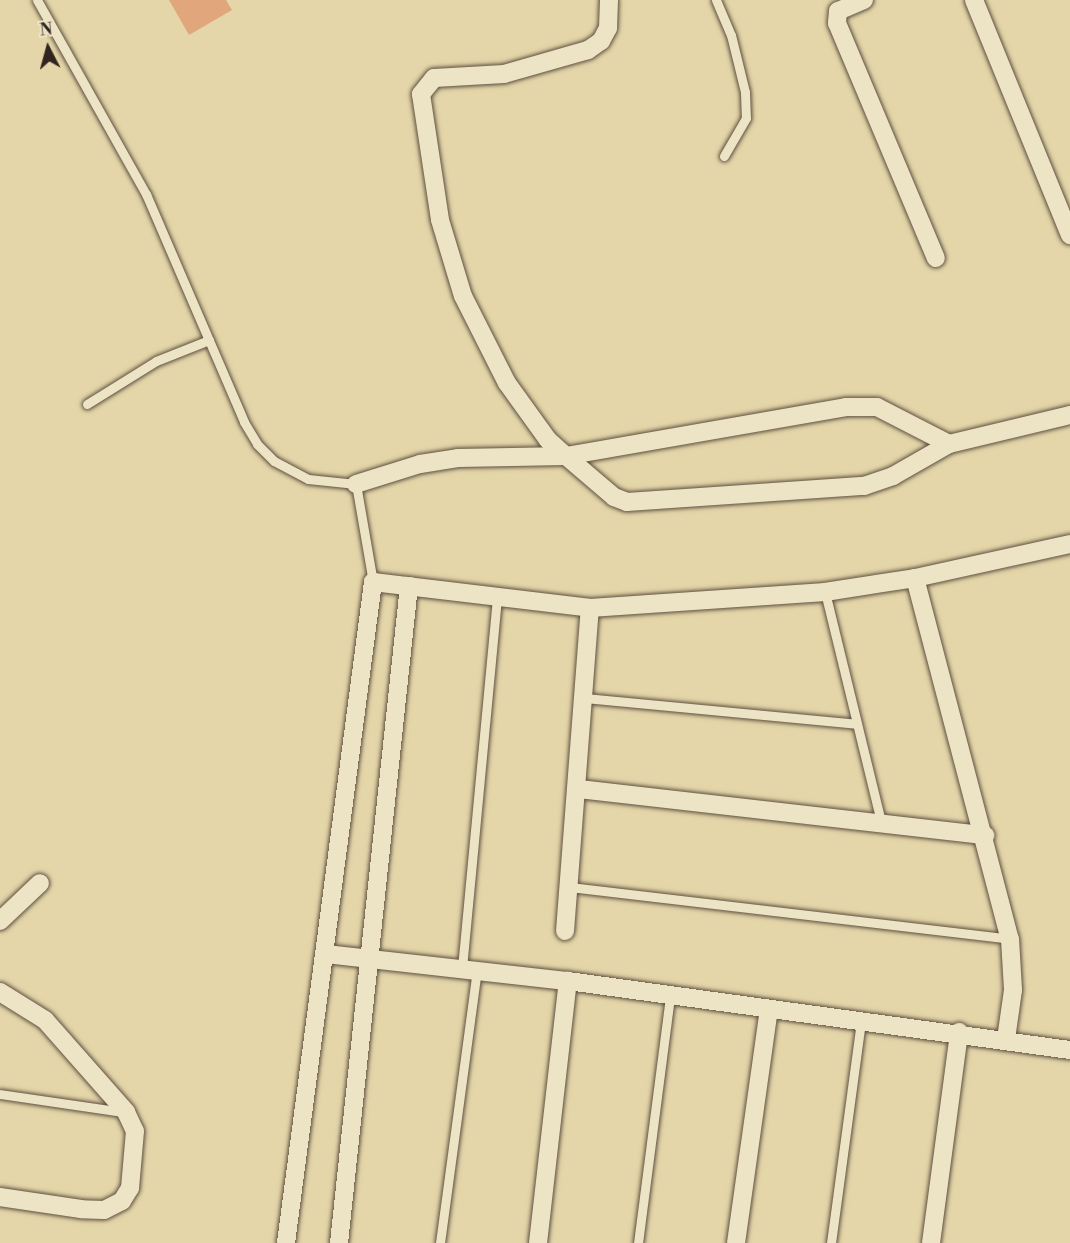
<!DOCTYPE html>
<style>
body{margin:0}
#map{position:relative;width:1070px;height:1243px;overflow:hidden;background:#e4d6a8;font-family:"Libre Bodoni",serif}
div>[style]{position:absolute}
.building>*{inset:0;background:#e2a67c}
.roads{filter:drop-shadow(0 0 2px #5e5041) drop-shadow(0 0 2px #5e5041)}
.lane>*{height:9px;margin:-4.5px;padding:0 4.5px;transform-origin:4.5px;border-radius:4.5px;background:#ede4c6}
.street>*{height:18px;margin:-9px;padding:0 9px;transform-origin:9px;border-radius:9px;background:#ede4c6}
span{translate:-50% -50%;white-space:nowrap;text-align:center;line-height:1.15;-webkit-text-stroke:4.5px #ede4c6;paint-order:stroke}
.north{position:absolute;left:18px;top:18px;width:60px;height:60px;-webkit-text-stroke:4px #ede4c6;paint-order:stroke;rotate:354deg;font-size:16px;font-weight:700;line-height:24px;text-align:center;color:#32241f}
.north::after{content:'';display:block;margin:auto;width:21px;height:27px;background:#32241f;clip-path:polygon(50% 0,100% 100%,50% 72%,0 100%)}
</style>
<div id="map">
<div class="building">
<div style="clip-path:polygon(169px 0,226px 0,232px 10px,189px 35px)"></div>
</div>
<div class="roads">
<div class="lane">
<div style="left:37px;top:0;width:223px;rotate:60.7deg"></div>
<div style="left:146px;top:194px;width:248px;rotate:66.7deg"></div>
<div style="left:244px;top:422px;width:26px;rotate:59deg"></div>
<div style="left:257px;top:444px;width:24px;rotate:45deg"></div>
<div style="left:274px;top:461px;width:38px;rotate:28deg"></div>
<div style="left:308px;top:479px;width:48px;rotate:5.9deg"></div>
<div style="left:356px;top:484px;width:99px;rotate:80.2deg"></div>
<div style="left:716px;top:0;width:38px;rotate:67deg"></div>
<div style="left:731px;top:35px;width:59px;rotate:76.2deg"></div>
<div style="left:745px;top:92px;width:26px;rotate:88deg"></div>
<div style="left:746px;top:118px;width:44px;rotate:120.1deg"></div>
<div style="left:87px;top:404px;width:81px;rotate:-31.9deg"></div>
<div style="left:156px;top:361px;width:57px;rotate:-21.6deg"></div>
<div style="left:825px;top:592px;width:237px;rotate:76.3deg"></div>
<div style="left:584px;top:698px;width:274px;rotate:5.4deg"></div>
<div style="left:570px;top:887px;width:443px;rotate:6.7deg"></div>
<div style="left:462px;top:968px;width:375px;rotate:-84.6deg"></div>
<div style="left:0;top:1094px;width:125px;rotate:8.3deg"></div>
<div style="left:440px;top:1243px;width:275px;rotate:-82.3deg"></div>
<div style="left:638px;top:1243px;width:248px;rotate:-82.6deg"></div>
<div style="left:831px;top:1243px;width:225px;rotate:-82.3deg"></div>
</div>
<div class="street">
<div style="left:609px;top:0;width:28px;rotate:92deg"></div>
<div style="left:608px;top:28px;width:15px;rotate:118deg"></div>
<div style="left:601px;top:41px;width:16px;rotate:145deg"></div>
<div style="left:588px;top:50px;width:87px;rotate:164.1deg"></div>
<div style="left:504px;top:74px;width:70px;rotate:176.7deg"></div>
<div style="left:434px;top:78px;width:21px;rotate:129deg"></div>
<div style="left:421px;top:94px;width:127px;rotate:81.4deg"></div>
<div style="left:440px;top:220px;width:79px;rotate:73.2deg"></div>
<div style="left:463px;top:296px;width:97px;rotate:63.2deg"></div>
<div style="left:507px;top:383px;width:70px;rotate:54.3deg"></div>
<div style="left:548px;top:440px;width:24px;rotate:42deg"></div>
<div style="left:566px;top:456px;width:63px;rotate:40.5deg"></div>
<div style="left:614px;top:497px;width:14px;rotate:21deg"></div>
<div style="left:627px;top:502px;width:238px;rotate:-3.9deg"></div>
<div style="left:864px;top:486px;width:31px;rotate:-19deg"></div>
<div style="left:893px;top:476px;width:64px;rotate:-29.7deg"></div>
<div style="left:949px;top:444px;width:124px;rotate:-13.5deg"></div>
<div style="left:864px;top:0;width:28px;rotate:157deg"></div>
<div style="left:838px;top:11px;width:12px;rotate:95deg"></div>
<div style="left:837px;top:23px;width:255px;rotate:67.2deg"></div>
<div style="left:974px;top:0;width:254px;rotate:67.8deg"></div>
<div style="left:356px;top:484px;width:67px;rotate:-17.4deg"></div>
<div style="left:420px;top:464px;width:38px;rotate:-9deg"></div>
<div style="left:458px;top:458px;width:108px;rotate:-1.1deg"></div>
<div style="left:566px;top:456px;width:284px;rotate:-9.9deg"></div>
<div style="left:846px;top:407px;width:31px"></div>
<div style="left:877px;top:407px;width:81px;rotate:27.2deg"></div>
<div style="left:915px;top:578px;width:373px;rotate:75.3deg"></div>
<div style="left:1010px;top:939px;width:51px;rotate:86.6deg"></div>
<div style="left:1013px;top:990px;width:49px;rotate:98.1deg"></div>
<div style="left:579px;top:789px;width:409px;rotate:6.5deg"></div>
<div style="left:0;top:921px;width:55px;rotate:-43.5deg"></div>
<div style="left:565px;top:931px;width:324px;rotate:-85.6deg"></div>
<div style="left:326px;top:954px;width:244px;rotate:6.4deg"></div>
<div style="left:568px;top:981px;width:507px;rotate:7.83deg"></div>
<div style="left:0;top:992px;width:53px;rotate:31.9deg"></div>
<div style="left:45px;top:1020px;width:123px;rotate:48.6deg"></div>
<div style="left:126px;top:1112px;width:21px;rotate:65deg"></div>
<div style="left:135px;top:1131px;width:57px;rotate:95deg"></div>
<div style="left:130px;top:1188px;width:15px;rotate:122deg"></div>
<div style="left:122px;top:1201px;width:20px;rotate:153deg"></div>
<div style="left:104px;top:1210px;width:23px;rotate:-178deg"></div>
<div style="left:81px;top:1209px;width:82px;rotate:-171.6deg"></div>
<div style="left:286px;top:1243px;width:667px;rotate:-82.5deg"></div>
<div style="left:373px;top:582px;width:219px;rotate:6.8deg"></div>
<div style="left:590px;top:608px;width:236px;rotate:-3.9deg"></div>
<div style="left:825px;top:592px;width:91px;rotate:-8.8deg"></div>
<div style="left:915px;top:578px;width:159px;rotate:-12.4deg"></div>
<div style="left:339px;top:1243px;width:661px;rotate:-83.92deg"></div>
<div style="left:538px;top:1243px;width:264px;rotate:-83.5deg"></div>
<div style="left:736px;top:1243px;width:236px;rotate:-82deg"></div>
<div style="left:931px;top:1243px;width:213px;rotate:-82.4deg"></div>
</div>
</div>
<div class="north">N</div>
</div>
